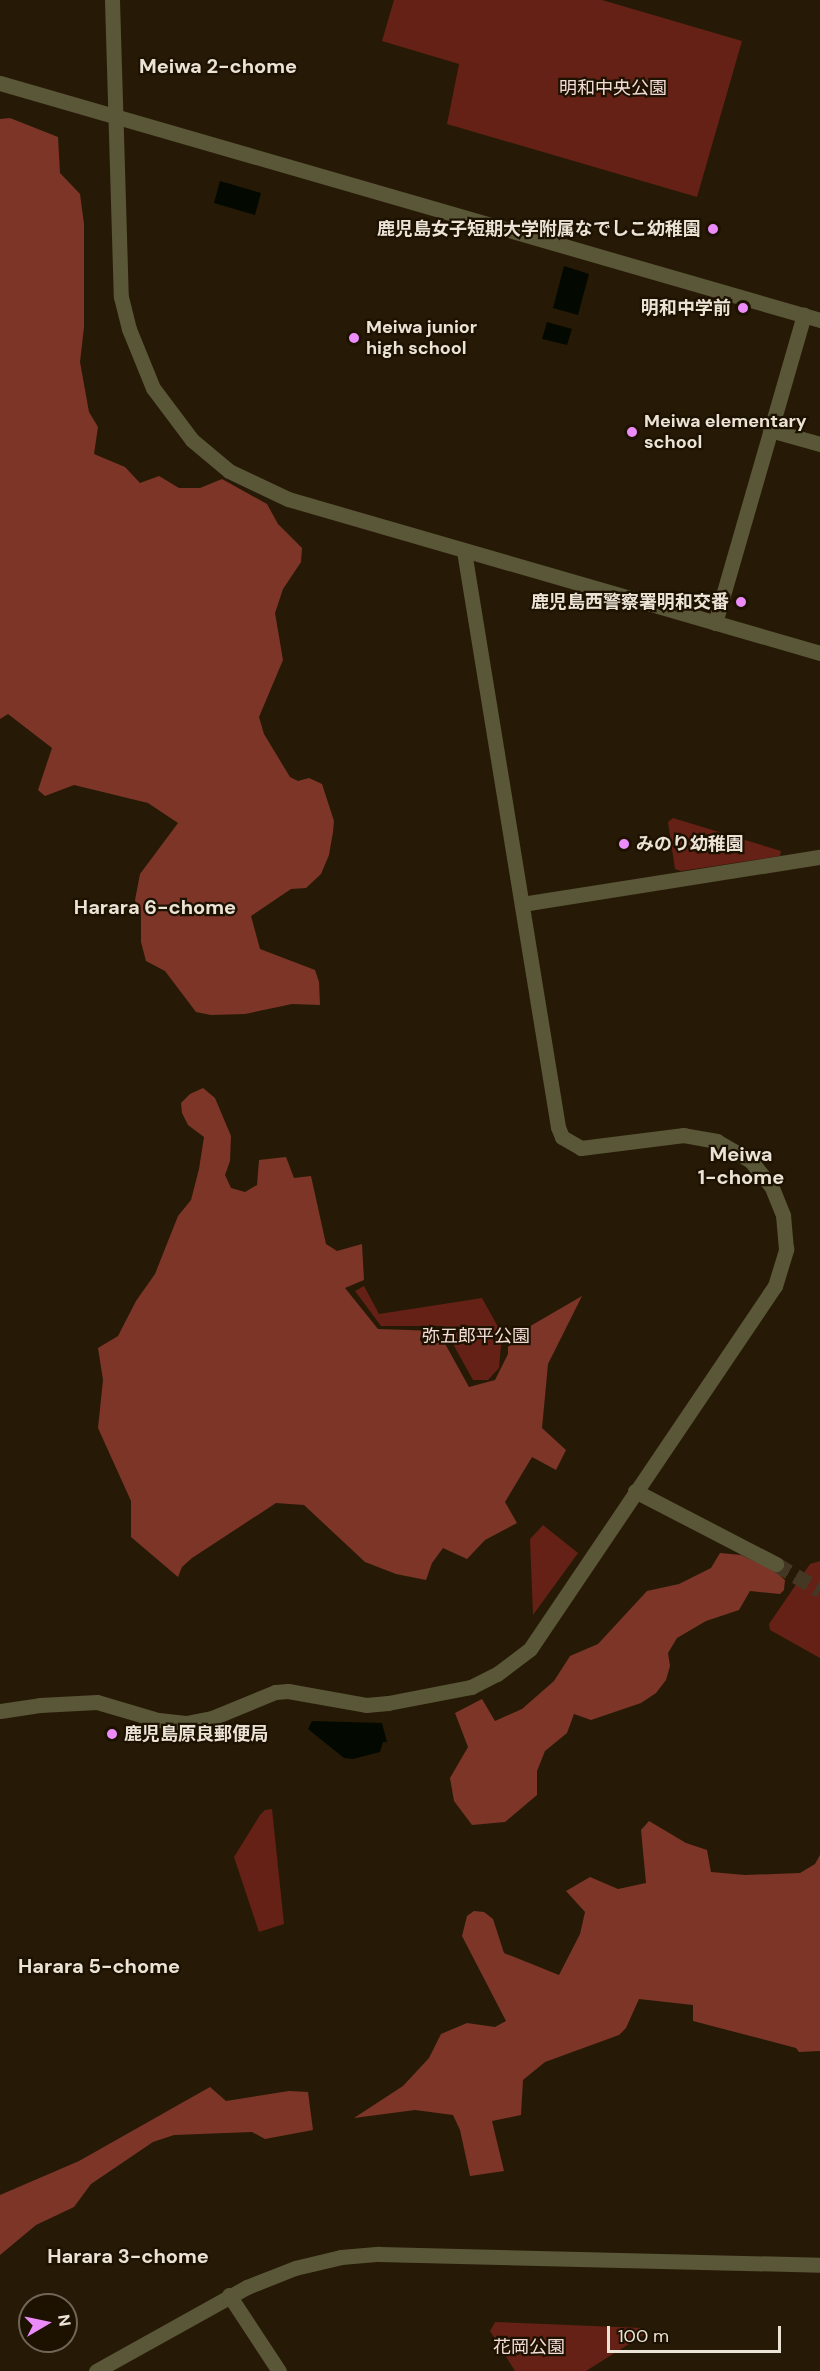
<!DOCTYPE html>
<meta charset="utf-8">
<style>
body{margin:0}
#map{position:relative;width:820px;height:2371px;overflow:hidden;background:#261a06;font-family:"DM Sans","Noto Sans JP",sans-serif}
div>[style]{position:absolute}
.green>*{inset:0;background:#652115}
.forest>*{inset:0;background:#7d3528}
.water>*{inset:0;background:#030900}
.tertiary-tunnel>*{height:15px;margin-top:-7.5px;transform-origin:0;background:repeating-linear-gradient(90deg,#443825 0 15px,transparent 0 23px)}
.tertiary>*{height:15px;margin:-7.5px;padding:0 7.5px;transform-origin:7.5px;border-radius:7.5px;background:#5a5638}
.dots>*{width:16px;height:16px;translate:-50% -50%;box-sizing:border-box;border:3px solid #1d1100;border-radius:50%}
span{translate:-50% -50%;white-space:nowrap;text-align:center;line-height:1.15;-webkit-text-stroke:4.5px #1d1100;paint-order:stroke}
.park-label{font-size:18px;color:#f3dcd7}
.poi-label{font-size:18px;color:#ece3d7;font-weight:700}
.right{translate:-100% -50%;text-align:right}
.left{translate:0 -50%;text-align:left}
.neighbourhood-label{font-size:20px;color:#ece3d7;font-weight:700}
.north{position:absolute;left:18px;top:2293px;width:60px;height:60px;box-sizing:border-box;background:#1d1100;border:2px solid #706556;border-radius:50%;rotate:81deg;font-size:16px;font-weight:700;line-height:24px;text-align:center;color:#ece3d7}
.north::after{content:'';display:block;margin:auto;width:21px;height:27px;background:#ec8cfa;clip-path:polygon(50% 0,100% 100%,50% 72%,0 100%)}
.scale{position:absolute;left:607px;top:2326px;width:174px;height:27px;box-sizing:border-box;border:3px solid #ece3d7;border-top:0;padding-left:8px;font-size:18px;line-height:21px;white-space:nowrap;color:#ece3d7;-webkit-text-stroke:4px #1d1100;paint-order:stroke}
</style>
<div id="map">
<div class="green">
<div style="clip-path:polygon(394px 0,602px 0,742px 41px,697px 197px,447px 124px,459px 64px,382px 41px)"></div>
<div style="clip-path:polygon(673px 818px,781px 851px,780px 856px,681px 871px,675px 869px,668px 822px)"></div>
<div style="clip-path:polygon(364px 1286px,379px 1314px,482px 1298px,502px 1334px,499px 1368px,488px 1380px,473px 1380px,443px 1326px,381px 1326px,355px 1291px)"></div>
<div style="clip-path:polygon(543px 1525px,578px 1553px,533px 1615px,530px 1539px)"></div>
<div style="clip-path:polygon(820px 1561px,820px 1658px,770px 1630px,769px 1624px,810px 1564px)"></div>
<div style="clip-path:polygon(272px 1809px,284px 1924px,259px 1932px,234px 1857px,260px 1815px,265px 1810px)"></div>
<div style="clip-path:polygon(495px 2322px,642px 2328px,645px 2334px,586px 2371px,515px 2371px,490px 2331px)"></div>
</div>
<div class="forest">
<div style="clip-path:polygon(10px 118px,58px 137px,60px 173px,80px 194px,84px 224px,84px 327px,80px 362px,89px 412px,98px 427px,94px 454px,125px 467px,140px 483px,159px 476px,179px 488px,200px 488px,222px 479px,267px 504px,278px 524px,302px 548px,301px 562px,283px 589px,275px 613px,283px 660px,259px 717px,264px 734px,290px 777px,298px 781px,309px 778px,322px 784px,334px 821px,333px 832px,329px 855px,321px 874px,306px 888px,291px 889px,251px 916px,260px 949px,315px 970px,319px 982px,320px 1005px,292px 1004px,245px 1014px,211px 1015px,196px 1012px,165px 971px,146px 961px,141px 942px,141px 917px,135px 900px,140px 874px,178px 823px,148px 803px,74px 785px,45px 796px,38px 790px,52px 748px,8px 714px,0 719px,0 119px)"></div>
<div style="clip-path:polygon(203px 1088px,215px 1098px,231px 1136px,230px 1161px,225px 1175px,231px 1188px,245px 1192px,257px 1185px,259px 1160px,286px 1157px,294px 1178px,311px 1176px,326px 1244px,337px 1251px,362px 1244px,364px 1280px,345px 1288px,378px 1329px,438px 1331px,469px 1387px,495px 1380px,508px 1354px,508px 1339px,582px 1296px,548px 1364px,542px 1428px,566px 1450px,556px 1470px,532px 1457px,505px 1502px,517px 1523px,485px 1540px,467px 1559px,443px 1548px,432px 1563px,426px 1580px,396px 1574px,365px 1562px,304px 1505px,276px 1503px,192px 1558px,182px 1567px,178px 1577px,131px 1537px,131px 1501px,98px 1428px,103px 1380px,98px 1348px,118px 1336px,136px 1301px,155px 1274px,178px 1216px,191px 1200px,199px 1169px,204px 1137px,188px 1125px,182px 1113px,181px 1103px,190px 1094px)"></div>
<div style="clip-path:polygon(720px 1553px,741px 1555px,775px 1571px,785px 1580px,784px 1590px,780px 1594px,750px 1591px,739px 1610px,706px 1621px,677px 1638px,668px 1653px,670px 1666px,666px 1680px,656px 1693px,641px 1703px,591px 1720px,574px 1714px,567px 1733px,545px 1751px,537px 1771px,537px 1795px,505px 1822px,472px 1825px,454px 1801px,450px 1778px,468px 1747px,455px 1713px,482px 1699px,495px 1721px,522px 1709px,554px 1681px,570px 1656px,598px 1644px,647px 1591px,679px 1584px,711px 1568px)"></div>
<div style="clip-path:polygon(649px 1821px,686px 1843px,707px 1850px,711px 1872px,745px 1875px,800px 1873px,815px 1864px,820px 1855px,820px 2051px,799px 2052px,796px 2048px,693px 2021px,693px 2005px,639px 1999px,626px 2028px,619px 2035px,545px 2062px,523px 2080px,521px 2115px,492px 2121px,504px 2171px,470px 2176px,460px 2130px,453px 2115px,415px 2110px,354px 2118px,403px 2086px,429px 2058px,441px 2034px,467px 2023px,495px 2027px,506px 2021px,462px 1936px,467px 1916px,474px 1911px,484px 1912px,493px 1919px,504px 1953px,559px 1975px,580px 1934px,585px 1912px,566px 1891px,590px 1877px,618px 1889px,646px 1883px,641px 1830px)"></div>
<div style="clip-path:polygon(210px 2087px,226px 2101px,289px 2091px,308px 2092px,313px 2130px,265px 2139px,252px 2132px,174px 2135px,153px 2142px,91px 2184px,74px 2207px,36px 2225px,0 2255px,0 2195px,79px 2161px)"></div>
</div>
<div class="water">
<div style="clip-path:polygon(220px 181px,261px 193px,255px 215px,214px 203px)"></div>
<div style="clip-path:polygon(564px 266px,589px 274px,578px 315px,553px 308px)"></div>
<div style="clip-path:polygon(547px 322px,572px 329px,567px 345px,542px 339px)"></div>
<div style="clip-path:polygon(312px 1721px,382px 1723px,387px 1742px,383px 1742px,380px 1752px,353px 1759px,344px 1758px,308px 1729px)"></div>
</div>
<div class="tertiary-tunnel">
<div style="left:776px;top:1564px;width:51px;rotate:30.6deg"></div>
</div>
<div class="tertiary">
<div style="left:112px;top:0;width:297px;rotate:88.3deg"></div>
<div style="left:121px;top:297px;width:33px;rotate:76deg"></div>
<div style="left:129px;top:329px;width:64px;rotate:67.9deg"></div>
<div style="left:153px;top:388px;width:65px;rotate:53.1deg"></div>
<div style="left:192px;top:440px;width:48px;rotate:40deg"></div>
<div style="left:229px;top:471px;width:65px;rotate:25.4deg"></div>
<div style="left:288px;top:499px;width:554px;rotate:16.14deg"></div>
<div style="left:0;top:83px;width:854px;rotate:16.12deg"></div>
<div style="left:770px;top:430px;width:52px;rotate:15.6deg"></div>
<div style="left:715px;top:623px;width:321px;rotate:-73.9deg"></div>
<div style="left:522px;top:904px;width:302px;rotate:-9deg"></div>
<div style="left:635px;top:1491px;width:159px;rotate:27.4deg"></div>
<div style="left:0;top:1711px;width:40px;rotate:-8.5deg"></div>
<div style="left:40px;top:1705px;width:57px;rotate:-3deg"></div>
<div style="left:97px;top:1702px;width:64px;rotate:16.4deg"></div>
<div style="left:158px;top:1720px;width:28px;rotate:6deg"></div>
<div style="left:186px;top:1723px;width:26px;rotate:-11deg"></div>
<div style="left:212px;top:1718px;width:68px;rotate:-22.4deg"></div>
<div style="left:275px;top:1692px;width:13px;rotate:-4deg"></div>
<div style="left:288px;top:1691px;width:79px;rotate:10.2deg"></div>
<div style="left:366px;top:1705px;width:22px;rotate:-5deg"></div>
<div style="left:388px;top:1703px;width:85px;rotate:-10.9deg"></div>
<div style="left:471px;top:1687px;width:29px;rotate:-27deg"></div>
<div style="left:497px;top:1674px;width:41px;rotate:-37.1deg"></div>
<div style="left:530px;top:1649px;width:438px;rotate:-56deg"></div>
<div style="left:775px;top:1286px;width:39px;rotate:-73deg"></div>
<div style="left:786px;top:1249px;width:34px;rotate:-95deg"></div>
<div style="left:783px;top:1215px;width:31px;rotate:-112deg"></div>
<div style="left:771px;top:1186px;width:32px;rotate:-129deg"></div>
<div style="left:751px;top:1161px;width:39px;rotate:-150deg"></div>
<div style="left:717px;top:1141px;width:34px;rotate:-170deg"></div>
<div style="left:684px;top:1135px;width:104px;rotate:172.8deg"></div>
<div style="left:581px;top:1148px;width:22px;rotate:-150deg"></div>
<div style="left:562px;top:1137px;width:11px;rotate:-112deg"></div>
<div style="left:558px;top:1127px;width:584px;rotate:-99.27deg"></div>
<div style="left:229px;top:2295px;width:91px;rotate:56.7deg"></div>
<div style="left:96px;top:2371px;width:173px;rotate:-29.1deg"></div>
<div style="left:247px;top:2287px;width:52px;rotate:-21.6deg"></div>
<div style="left:295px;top:2268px;width:47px;rotate:-13.4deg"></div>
<div style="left:341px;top:2257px;width:38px;rotate:-5deg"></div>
<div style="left:379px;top:2254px;width:441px;rotate:1.4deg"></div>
</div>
<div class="dots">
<div style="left:713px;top:229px;background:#ec8cfa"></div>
<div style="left:743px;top:308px;background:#ec8cfa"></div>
<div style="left:354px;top:338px;background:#ec8cfa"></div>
<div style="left:632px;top:432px;background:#ec8cfa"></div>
<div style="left:741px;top:602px;background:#ec8cfa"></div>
<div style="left:624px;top:844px;background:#ec8cfa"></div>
<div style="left:112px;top:1734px;background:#ec8cfa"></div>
</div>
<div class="park-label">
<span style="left:613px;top:88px">明和中央公園</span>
<span style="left:476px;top:1336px">弥五郎平公園</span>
<span style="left:529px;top:2347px">花岡公園</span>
</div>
<div class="poi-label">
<span class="right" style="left:701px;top:229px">鹿児島女子短期大学附属なでしこ幼稚園</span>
<span class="right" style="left:731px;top:308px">明和中学前</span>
<span class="left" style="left:366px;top:338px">Meiwa junior<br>high school</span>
<span class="left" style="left:644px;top:432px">Meiwa elementary<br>school</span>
<span class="right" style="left:729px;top:602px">鹿児島西警察署明和交番</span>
<span class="left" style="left:636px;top:844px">みのり幼稚園</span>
<span class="left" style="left:124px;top:1734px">鹿児島原良郵便局</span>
</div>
<div class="neighbourhood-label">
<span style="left:218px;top:66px">Meiwa 2-chome</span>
<span style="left:155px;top:907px">Harara 6-chome</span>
<span style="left:741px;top:1166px">Meiwa<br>1-chome</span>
<span style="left:99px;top:1966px">Harara 5-chome</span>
<span style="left:128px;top:2256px">Harara 3-chome</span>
</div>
<div class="north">N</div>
<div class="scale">100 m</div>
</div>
